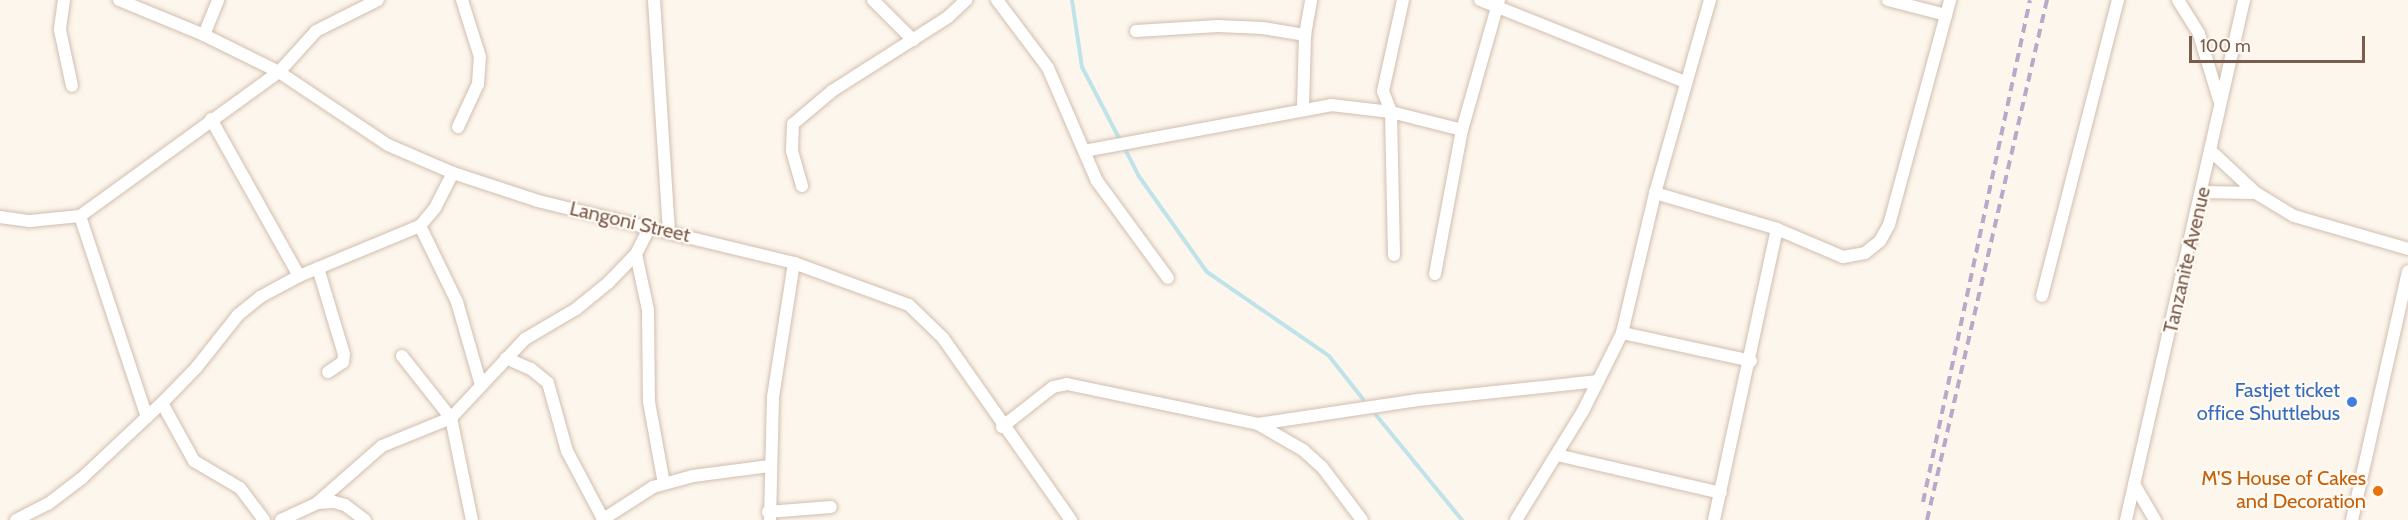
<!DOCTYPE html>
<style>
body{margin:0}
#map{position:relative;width:2408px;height:520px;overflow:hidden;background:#fdf6ec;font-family:Cabin,sans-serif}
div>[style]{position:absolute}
.stream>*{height:4px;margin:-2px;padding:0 2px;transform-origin:2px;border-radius:2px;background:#bfe3e8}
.roads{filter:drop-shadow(0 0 2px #d1beb0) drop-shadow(0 0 2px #d1beb0)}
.minor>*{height:12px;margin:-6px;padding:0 6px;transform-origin:6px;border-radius:6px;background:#fff}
.rail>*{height:4px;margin-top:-2px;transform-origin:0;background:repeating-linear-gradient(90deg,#b9a8c9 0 9px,transparent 0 15px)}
.dots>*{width:16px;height:16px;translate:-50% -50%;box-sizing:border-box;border:3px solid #fffaf3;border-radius:50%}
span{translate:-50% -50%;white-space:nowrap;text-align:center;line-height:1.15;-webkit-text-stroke:4.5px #fffaf3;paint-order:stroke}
.street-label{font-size:20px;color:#7a5c4d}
.shop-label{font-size:20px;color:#366cbe}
.right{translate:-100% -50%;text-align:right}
.food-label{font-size:20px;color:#c56008}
.scale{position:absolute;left:2189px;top:36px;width:176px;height:27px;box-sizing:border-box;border:3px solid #7a5c4d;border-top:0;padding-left:8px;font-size:18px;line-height:21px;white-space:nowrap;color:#7a5c4d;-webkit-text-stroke:4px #fffaf3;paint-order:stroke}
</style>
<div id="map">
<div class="stream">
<div style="left:1072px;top:0;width:68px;rotate:81.5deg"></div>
<div style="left:1082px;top:67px;width:82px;rotate:62.5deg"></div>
<div style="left:1124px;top:147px;width:31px;rotate:63deg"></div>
<div style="left:1138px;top:175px;width:119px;rotate:54.6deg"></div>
<div style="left:1207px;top:272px;width:148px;rotate:34.5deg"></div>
<div style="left:1329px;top:356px;width:55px;rotate:51.7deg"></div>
<div style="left:1376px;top:415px;width:136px;rotate:50.7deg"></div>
</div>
<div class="roads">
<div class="minor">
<div style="left:64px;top:0;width:30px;rotate:98deg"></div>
<div style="left:60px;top:30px;width:57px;rotate:77.9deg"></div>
<div style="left:119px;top:0;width:92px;rotate:22.4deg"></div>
<div style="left:204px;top:35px;width:84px;rotate:26.3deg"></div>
<div style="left:279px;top:72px;width:131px;rotate:33.8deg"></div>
<div style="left:388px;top:145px;width:71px;rotate:23.3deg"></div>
<div style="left:453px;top:173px;width:89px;rotate:18.2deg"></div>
<div style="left:538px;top:201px;width:263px;rotate:13.6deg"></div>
<div style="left:794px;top:263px;width:122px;rotate:20.1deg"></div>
<div style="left:909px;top:305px;width:47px;rotate:44.1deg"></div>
<div style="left:943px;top:338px;width:223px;rotate:54.9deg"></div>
<div style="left:654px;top:0;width:231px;rotate:86.3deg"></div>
<div style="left:873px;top:0;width:57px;rotate:45deg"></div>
<div style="left:997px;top:0;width:85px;rotate:53.1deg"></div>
<div style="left:1048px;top:68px;width:123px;rotate:66.6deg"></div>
<div style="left:1097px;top:181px;width:120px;rotate:53.8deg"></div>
<div style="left:1480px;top:0;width:221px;rotate:21.8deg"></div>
<div style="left:1888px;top:0;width:60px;rotate:14.5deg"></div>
<div style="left:2178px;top:0;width:40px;rotate:58deg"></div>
<div style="left:2199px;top:34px;width:69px;rotate:73.1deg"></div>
<div style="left:1136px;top:31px;width:82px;rotate:-3.5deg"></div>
<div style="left:1218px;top:26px;width:45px;rotate:2.5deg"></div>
<div style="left:1263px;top:28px;width:43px;rotate:9.5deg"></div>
<div style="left:204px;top:35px;width:38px;rotate:-68deg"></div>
<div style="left:1303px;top:107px;width:72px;rotate:-88.4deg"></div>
<div style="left:1305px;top:35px;width:36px;rotate:-80deg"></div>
<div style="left:211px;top:119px;width:180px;rotate:60.7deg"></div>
<div style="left:458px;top:127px;width:47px;rotate:-65.1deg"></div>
<div style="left:478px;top:84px;width:27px;rotate:-86deg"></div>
<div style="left:480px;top:57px;width:60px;rotate:-107.5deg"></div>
<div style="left:1084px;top:151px;width:251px;rotate:-10.5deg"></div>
<div style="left:1331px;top:105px;width:60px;rotate:6.7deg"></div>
<div style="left:1391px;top:112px;width:73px;rotate:14.2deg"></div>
<div style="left:2212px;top:152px;width:60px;rotate:43deg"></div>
<div style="left:2256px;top:193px;width:44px;rotate:31.2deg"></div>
<div style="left:2294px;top:216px;width:119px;rotate:16.1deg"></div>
<div style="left:802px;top:186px;width:36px;rotate:-106deg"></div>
<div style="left:792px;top:151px;width:27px;rotate:-88deg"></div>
<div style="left:793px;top:124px;width:51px;rotate:-40.2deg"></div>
<div style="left:832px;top:91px;width:138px;rotate:-32.5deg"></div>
<div style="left:948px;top:17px;width:25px;rotate:-43deg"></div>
<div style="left:2203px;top:192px;width:53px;rotate:1.1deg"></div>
<div style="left:1655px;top:193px;width:127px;rotate:16.4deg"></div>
<div style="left:1777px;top:229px;width:72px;rotate:23deg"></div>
<div style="left:1843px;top:257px;width:22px;rotate:-10deg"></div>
<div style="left:1865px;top:253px;width:19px;rotate:-39deg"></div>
<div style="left:1880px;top:241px;width:18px;rotate:-61deg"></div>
<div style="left:1889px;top:225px;width:233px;rotate:-74.8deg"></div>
<div style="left:80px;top:216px;width:212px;rotate:71.6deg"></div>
<div style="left:0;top:217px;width:30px;rotate:8deg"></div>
<div style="left:30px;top:221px;width:50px;rotate:-5.7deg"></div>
<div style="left:80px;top:216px;width:246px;rotate:-35.9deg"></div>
<div style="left:279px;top:72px;width:55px;rotate:-47.9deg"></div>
<div style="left:316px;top:31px;width:69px;rotate:-26.6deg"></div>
<div style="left:420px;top:226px;width:85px;rotate:64deg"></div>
<div style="left:457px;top:302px;width:86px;rotate:73.9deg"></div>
<div style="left:636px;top:254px;width:57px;rotate:77.9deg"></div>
<div style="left:648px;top:310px;width:92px;rotate:89.4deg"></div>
<div style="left:649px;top:402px;width:83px;rotate:79.6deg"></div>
<div style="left:1394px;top:255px;width:143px;rotate:-91.2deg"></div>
<div style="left:1391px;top:112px;width:22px;rotate:-111deg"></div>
<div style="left:1383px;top:91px;width:93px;rotate:-77.6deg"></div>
<div style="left:318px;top:268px;width:90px;rotate:73.2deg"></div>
<div style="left:344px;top:354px;width:8px;rotate:97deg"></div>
<div style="left:343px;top:362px;width:18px;rotate:146deg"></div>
<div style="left:1435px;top:274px;width:147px;rotate:-79.4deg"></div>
<div style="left:1462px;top:130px;width:135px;rotate:-74.1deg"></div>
<div style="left:2042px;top:296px;width:306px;rotate:-75.6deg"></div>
<div style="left:1622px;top:333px;width:132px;rotate:12.2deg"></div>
<div style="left:402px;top:356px;width:79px;rotate:51.7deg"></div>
<div style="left:451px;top:418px;width:104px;rotate:78.4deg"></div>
<div style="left:506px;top:358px;width:27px;rotate:24deg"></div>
<div style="left:531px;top:369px;width:22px;rotate:39deg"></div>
<div style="left:548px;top:383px;width:71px;rotate:74.4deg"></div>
<div style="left:567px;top:451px;width:77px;rotate:62.1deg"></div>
<div style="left:162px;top:403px;width:66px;rotate:61.1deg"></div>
<div style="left:194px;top:461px;width:53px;rotate:30.4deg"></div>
<div style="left:240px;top:488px;width:40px;rotate:53deg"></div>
<div style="left:1258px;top:424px;width:52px;rotate:30deg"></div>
<div style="left:1303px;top:450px;width:25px;rotate:42deg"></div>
<div style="left:1322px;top:467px;width:66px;rotate:53deg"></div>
<div style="left:1002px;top:427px;width:65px;rotate:-38.1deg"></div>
<div style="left:1053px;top:387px;width:14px;rotate:-12deg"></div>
<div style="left:1067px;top:384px;width:195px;rotate:11.8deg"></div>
<div style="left:1258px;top:424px;width:162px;rotate:-8.5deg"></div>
<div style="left:1418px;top:400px;width:181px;rotate:-6deg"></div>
<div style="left:1557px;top:455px;width:168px;rotate:13deg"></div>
<div style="left:2134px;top:484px;width:42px;rotate:59.7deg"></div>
<div style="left:317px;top:503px;width:86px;rotate:-41.2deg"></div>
<div style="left:382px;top:446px;width:74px;rotate:-22.1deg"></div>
<div style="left:451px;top:418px;width:108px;rotate:-46.9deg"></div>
<div style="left:525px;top:339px;width:59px;rotate:-30.5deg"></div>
<div style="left:576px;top:309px;width:41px;rotate:-39.1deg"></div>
<div style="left:608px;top:283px;width:40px;rotate:-46deg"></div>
<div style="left:636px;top:254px;width:30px;rotate:-63deg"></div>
<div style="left:768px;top:512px;width:63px;rotate:-4.5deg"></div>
<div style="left:16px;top:520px;width:36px;rotate:-27deg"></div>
<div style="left:48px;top:504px;width:43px;rotate:-37.4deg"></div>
<div style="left:82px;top:478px;width:110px;rotate:-43.2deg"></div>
<div style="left:162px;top:403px;width:49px;rotate:-45.8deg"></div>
<div style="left:196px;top:368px;width:68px;rotate:-51.6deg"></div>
<div style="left:238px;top:315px;width:28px;rotate:-39deg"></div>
<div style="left:260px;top:297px;width:44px;rotate:-28.3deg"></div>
<div style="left:299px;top:276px;width:131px;rotate:-22.5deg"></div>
<div style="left:420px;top:226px;width:23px;rotate:-50deg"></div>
<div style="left:435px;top:208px;width:39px;rotate:-63deg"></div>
<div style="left:281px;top:520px;width:40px;rotate:-25deg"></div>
<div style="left:317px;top:503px;width:17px;rotate:-3deg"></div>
<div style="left:334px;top:502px;width:11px;rotate:15deg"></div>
<div style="left:345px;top:505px;width:25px;rotate:37deg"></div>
<div style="left:602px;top:520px;width:61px;rotate:-32.9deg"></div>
<div style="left:653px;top:487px;width:41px;rotate:-15.4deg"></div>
<div style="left:693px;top:476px;width:77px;rotate:-7.5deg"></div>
<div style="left:770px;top:520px;width:123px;rotate:-88.6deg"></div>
<div style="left:773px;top:397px;width:136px;rotate:-81.1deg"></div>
<div style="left:1516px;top:520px;width:128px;rotate:-58.4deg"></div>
<div style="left:1583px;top:411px;width:87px;rotate:-63.4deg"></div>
<div style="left:1622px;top:333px;width:144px;rotate:-76.7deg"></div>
<div style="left:1655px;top:193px;width:201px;rotate:-74.1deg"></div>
<div style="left:1714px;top:520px;width:298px;rotate:-77.8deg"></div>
<div style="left:2126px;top:520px;width:533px;rotate:-77.21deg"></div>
<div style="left:2352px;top:520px;width:255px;rotate:-77.3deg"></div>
</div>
</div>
<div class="rail">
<div style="left:1923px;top:502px;width:513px;rotate:-77.97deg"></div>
<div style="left:1927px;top:520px;width:534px;rotate:-77.01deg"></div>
</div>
<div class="dots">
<div style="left:2352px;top:402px;background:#3f7fe0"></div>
<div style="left:2378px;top:491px;background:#e8710a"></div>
</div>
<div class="street-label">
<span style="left:630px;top:222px;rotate:13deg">Langoni Street</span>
<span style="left:2187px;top:260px;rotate:-77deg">Tanzanite Avenue</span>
</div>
<div class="shop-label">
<span class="right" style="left:2340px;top:402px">Fastjet ticket<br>office Shuttlebus</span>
</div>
<div class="food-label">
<span class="right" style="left:2366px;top:490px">M'S House of Cakes<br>and Decoration</span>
</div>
<div class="scale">100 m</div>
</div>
